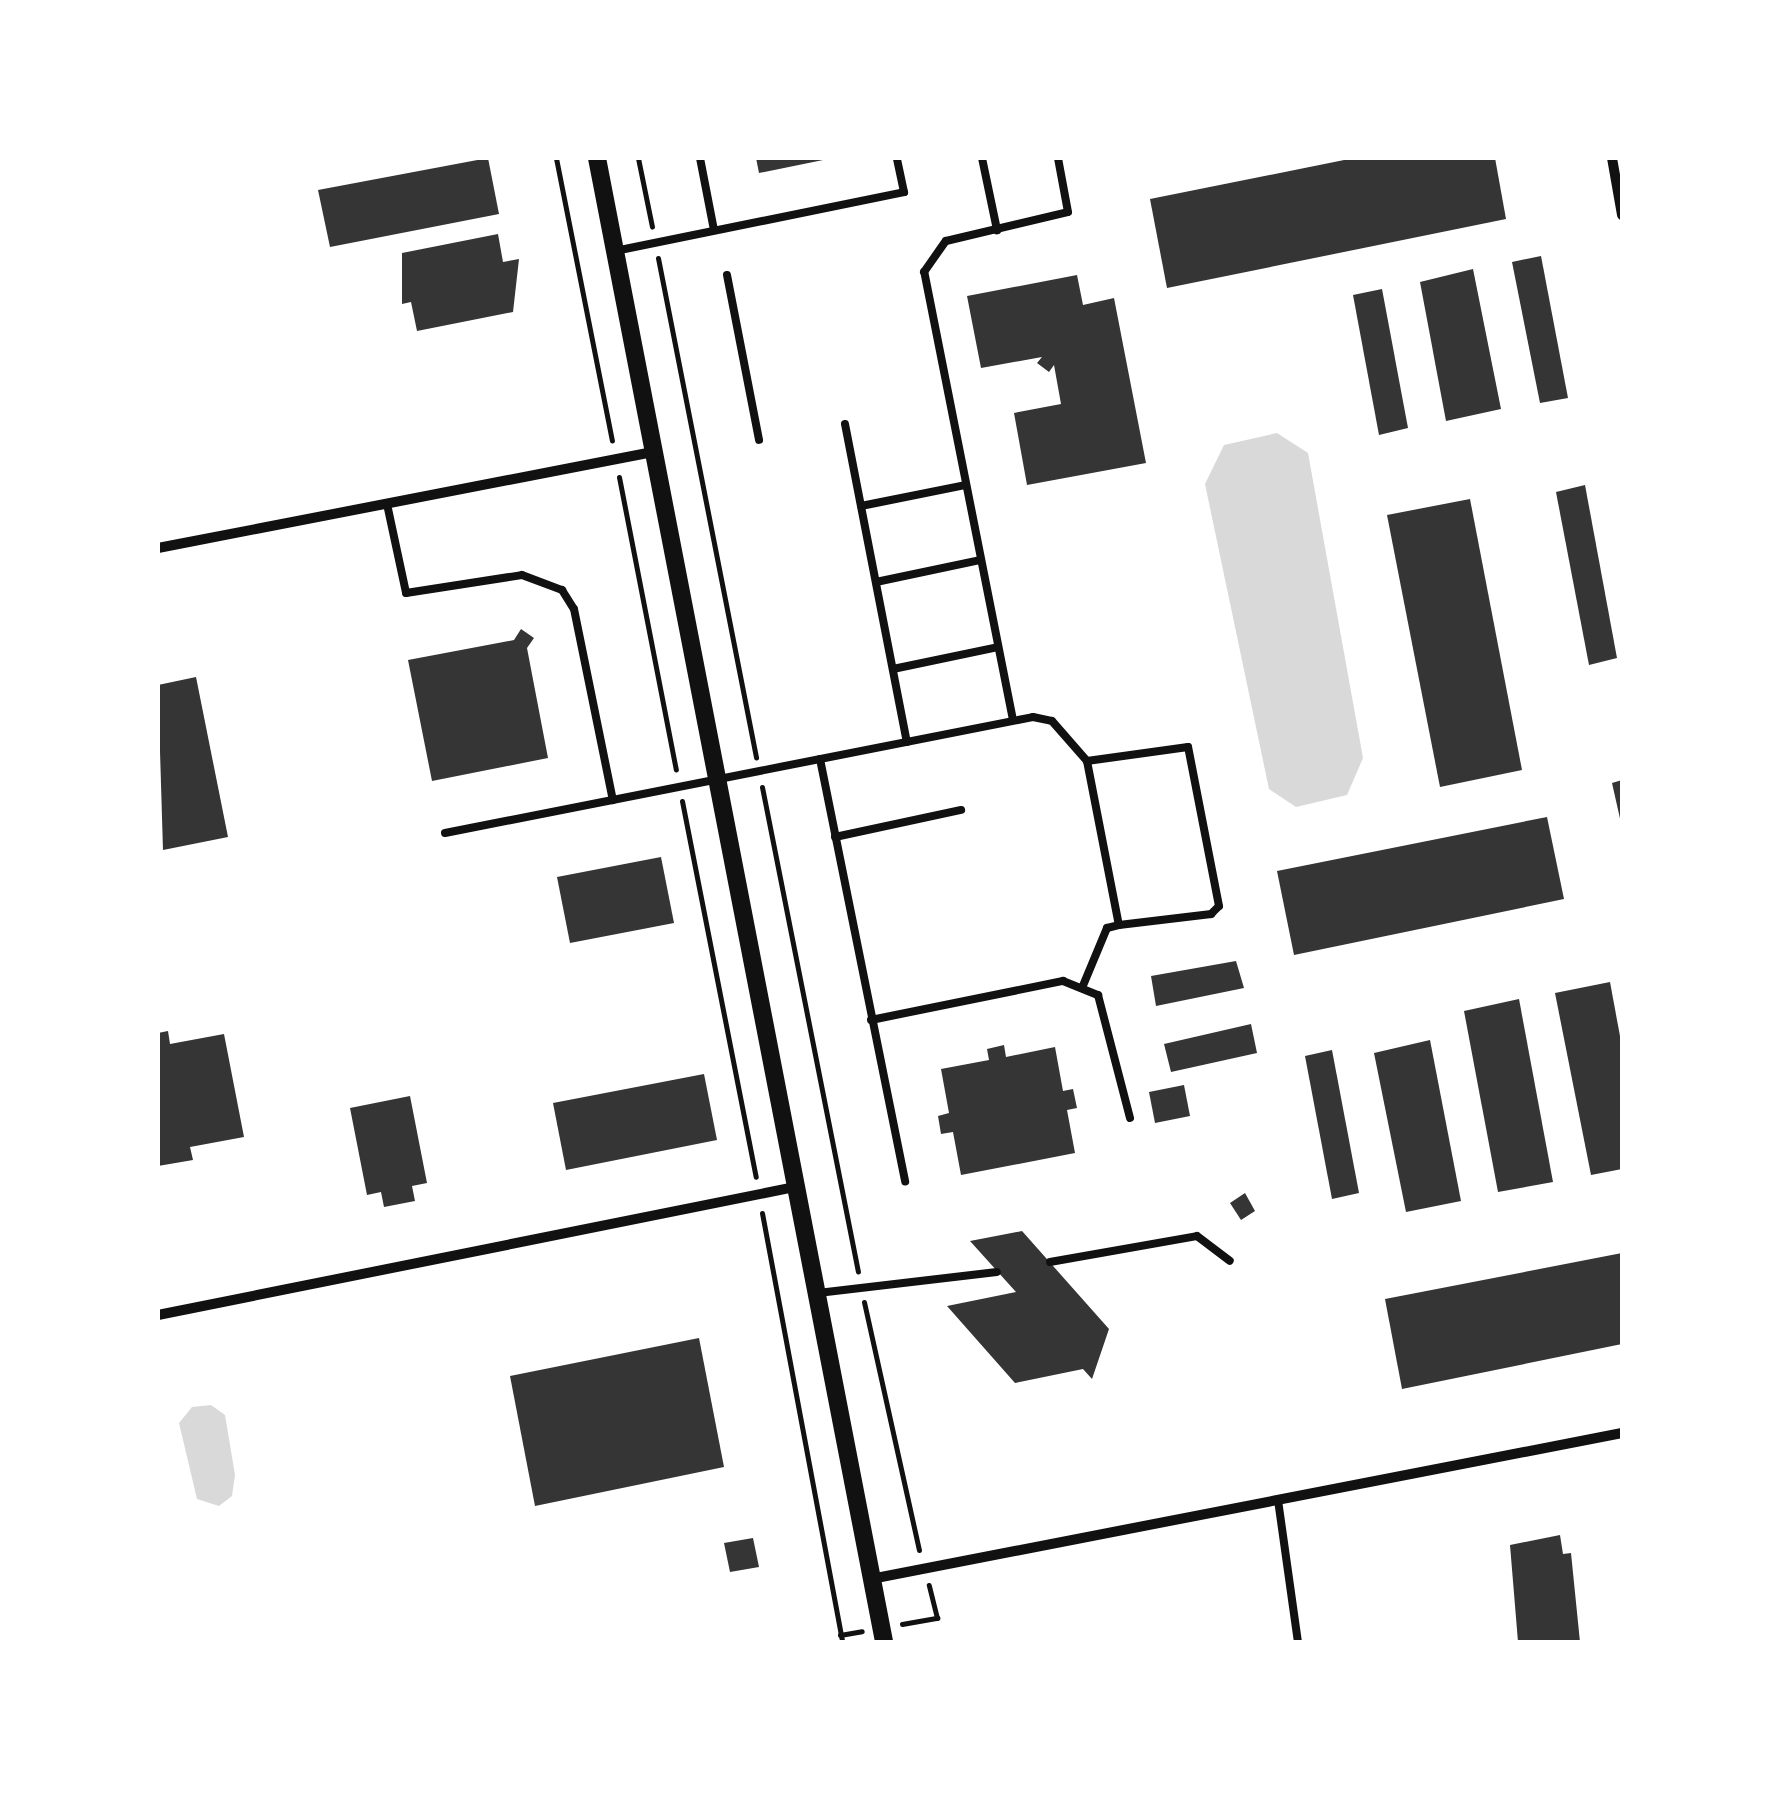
<!DOCTYPE html>
<style>
body{margin:0}
#map{position:relative;width:1780px;height:1800px;overflow:hidden;background:#fff;font-family:"Public Sans",sans-serif}
div>[style]{position:absolute}
.water>*{inset:0;background:#d9d9d9}
.building>*{inset:0;background:#353535}
.path>*{height:5px;margin:-2.5px;padding:0 2.5px;transform-origin:2.5px;border-radius:2.5px;background:#111}
.service>*{height:8px;margin:-4px;padding:0 4px;transform-origin:4px;border-radius:4px;background:#111}
.minor>*{height:10px;margin:-5px;padding:0 5px;transform-origin:5px;border-radius:5px;background:#111}
.tertiary>*{height:18px;margin:-9px;padding:0 9px;transform-origin:9px;border-radius:9px;background:#111}
span{translate:-50% -50%;white-space:nowrap;text-align:center;line-height:1.15;-webkit-text-stroke:8px #fff;paint-order:stroke}
.frame{position:absolute;inset:0;border:160px solid #fff;pointer-events:none}
</style>
<div id="map">
<div class="water">
<div style="clip-path:polygon(1277px 433px,1308px 453px,1363px 758px,1347px 795px,1296px 807px,1269px 789px,1205px 484px,1224px 445px)"></div>
<div style="clip-path:polygon(211px 1405px,225px 1415px,235px 1475px,232px 1496px,219px 1506px,197px 1499px,179px 1423px,192px 1407px)"></div>
</div>
<div class="building">
<div style="clip-path:polygon(488px 158px,499px 214px,330px 247px,318px 190px)"></div>
<div style="clip-path:polygon(756px 158px,828px 158px,828px 159px,759px 173px)"></div>
<div style="clip-path:polygon(1354px 158px,1495px 158px,1506px 219px,1167px 288px,1150px 199px)"></div>
<div style="clip-path:polygon(498px 234px,503px 262px,519px 259px,513px 312px,417px 331px,411px 302px,402px 304px,402px 253px)"></div>
<div style="clip-path:polygon(1541px 256px,1568px 398px,1540px 403px,1512px 262px)"></div>
<div style="clip-path:polygon(1473px 269px,1501px 409px,1446px 421px,1420px 282px)"></div>
<div style="clip-path:polygon(1077px 275px,1083px 305px,1114px 298px,1146px 463px,1027px 485px,1014px 413px,1061px 404px,1054px 365px,1049px 372px,1037px 363px,1042px 357px,981px 368px,967px 296px)"></div>
<div style="clip-path:polygon(1382px 289px,1408px 428px,1379px 435px,1353px 295px)"></div>
<div style="clip-path:polygon(1585px 485px,1617px 658px,1589px 665px,1556px 492px)"></div>
<div style="clip-path:polygon(1470px 499px,1522px 770px,1440px 787px,1387px 515px)"></div>
<div style="clip-path:polygon(521px 629px,534px 638px,527px 648px,548px 758px,432px 781px,408px 660px,514px 640px)"></div>
<div style="clip-path:polygon(196px 677px,228px 837px,163px 850px,158px 685px)"></div>
<div style="clip-path:polygon(1622px 780px,1622px 823px,1621px 823px,1612px 783px)"></div>
<div style="clip-path:polygon(1547px 817px,1564px 899px,1294px 955px,1277px 871px)"></div>
<div style="clip-path:polygon(661px 857px,674px 923px,570px 943px,557px 877px)"></div>
<div style="clip-path:polygon(1236px 961px,1244px 988px,1156px 1006px,1151px 976px)"></div>
<div style="clip-path:polygon(1610px 982px,1622px 1047px,1622px 1169px,1591px 1175px,1555px 993px)"></div>
<div style="clip-path:polygon(1519px 999px,1553px 1182px,1498px 1192px,1464px 1011px)"></div>
<div style="clip-path:polygon(1251px 1024px,1257px 1053px,1171px 1072px,1164px 1044px)"></div>
<div style="clip-path:polygon(168px 1031px,170px 1044px,224px 1034px,244px 1137px,190px 1147px,193px 1160px,158px 1166px,158px 1033px)"></div>
<div style="clip-path:polygon(1430px 1040px,1461px 1201px,1406px 1212px,1374px 1053px)"></div>
<div style="clip-path:polygon(1004px 1045px,1006px 1057px,1055px 1047px,1063px 1091px,1073px 1089px,1077px 1108px,1067px 1110px,1075px 1153px,961px 1175px,953px 1132px,941px 1134px,938px 1116px,949px 1113px,941px 1069px,989px 1060px,987px 1049px)"></div>
<div style="clip-path:polygon(1332px 1050px,1359px 1193px,1332px 1199px,1305px 1056px)"></div>
<div style="clip-path:polygon(704px 1074px,717px 1140px,566px 1170px,553px 1103px)"></div>
<div style="clip-path:polygon(1184px 1085px,1190px 1116px,1155px 1123px,1149px 1092px)"></div>
<div style="clip-path:polygon(410px 1096px,427px 1183px,412px 1186px,415px 1201px,384px 1207px,381px 1192px,367px 1195px,350px 1108px)"></div>
<div style="clip-path:polygon(1245px 1193px,1255px 1211px,1241px 1220px,1230px 1203px)"></div>
<div style="clip-path:polygon(1022px 1231px,1109px 1329px,1092px 1379px,1083px 1369px,1015px 1383px,947px 1306px,1016px 1292px,970px 1241px)"></div>
<div style="clip-path:polygon(1622px 1253px,1622px 1344px,1402px 1389px,1385px 1299px)"></div>
<div style="clip-path:polygon(699px 1338px,724px 1467px,535px 1506px,510px 1376px)"></div>
<div style="clip-path:polygon(1560px 1535px,1563px 1554px,1571px 1553px,1580px 1642px,1518px 1642px,1510px 1545px)"></div>
<div style="clip-path:polygon(753px 1538px,759px 1567px,730px 1572px,724px 1543px)"></div>
</div>
<div class="path">
<div style="left:556px;top:158px;width:288px;rotate:78.8deg"></div>
<div style="left:638px;top:158px;width:70px;rotate:78.5deg"></div>
<div style="left:658px;top:258px;width:509px;rotate:78.89deg"></div>
<div style="left:619px;top:477px;width:298px;rotate:79deg"></div>
<div style="left:762px;top:787px;width:494px;rotate:78.8deg"></div>
<div style="left:682px;top:801px;width:383px;rotate:78.9deg"></div>
<div style="left:762px;top:1213px;width:436px;rotate:79.4deg"></div>
<div style="left:864px;top:1302px;width:254px;rotate:77.5deg"></div>
<div style="left:902px;top:1624px;width:36px;rotate:-10deg"></div>
<div style="left:937px;top:1618px;width:34px;rotate:-104deg"></div>
<div style="left:840px;top:1635px;width:22px;rotate:-10deg"></div>
</div>
<div class="service">
<div style="left:700px;top:158px;width:73px;rotate:79deg"></div>
<div style="left:982px;top:158px;width:74px;rotate:78.2deg"></div>
<div style="left:615px;top:251px;width:295px;rotate:-11.5deg"></div>
<div style="left:904px;top:192px;width:35px;rotate:-102deg"></div>
<div style="left:727px;top:275px;width:168px;rotate:79deg"></div>
<div style="left:845px;top:424px;width:324px;rotate:79deg"></div>
<div style="left:387px;top:504px;width:91px;rotate:77.9deg"></div>
<div style="left:406px;top:593px;width:117px;rotate:-8.8deg"></div>
<div style="left:522px;top:575px;width:43px;rotate:20.6deg"></div>
<div style="left:562px;top:590px;width:22px;rotate:58deg"></div>
<div style="left:574px;top:609px;width:195px;rotate:78.5deg"></div>
<div style="left:861px;top:506px;width:106px;rotate:-11.4deg"></div>
<div style="left:876px;top:582px;width:106px;rotate:-11.9deg"></div>
<div style="left:893px;top:669px;width:107px;rotate:-11.8deg"></div>
<div style="left:1013px;top:720px;width:457px;rotate:-101.2deg"></div>
<div style="left:924px;top:272px;width:38px;rotate:-55deg"></div>
<div style="left:946px;top:241px;width:125px;rotate:-13.4deg"></div>
<div style="left:1068px;top:212px;width:55px;rotate:-100.5deg"></div>
<div style="left:820px;top:759px;width:431px;rotate:78.6deg"></div>
<div style="left:445px;top:833px;width:599px;rotate:-11.16deg"></div>
<div style="left:1033px;top:717px;width:19px;rotate:12deg"></div>
<div style="left:1052px;top:721px;width:53px;rotate:48.8deg"></div>
<div style="left:1087px;top:761px;width:167px;rotate:79deg"></div>
<div style="left:1119px;top:925px;width:93px;rotate:-6.8deg"></div>
<div style="left:1211px;top:914px;width:11px;rotate:-45deg"></div>
<div style="left:1219px;top:906px;width:162px;rotate:-101deg"></div>
<div style="left:1188px;top:747px;width:102px;rotate:172.1deg"></div>
<div style="left:835px;top:837px;width:129px;rotate:-12.1deg"></div>
<div style="left:1082px;top:988px;width:65px;rotate:-67.4deg"></div>
<div style="left:1107px;top:928px;width:12px;rotate:-14deg"></div>
<div style="left:871px;top:1020px;width:196px;rotate:-11.5deg"></div>
<div style="left:1063px;top:981px;width:38px;rotate:22deg"></div>
<div style="left:1098px;top:995px;width:127px;rotate:75.4deg"></div>
<div style="left:1050px;top:1262px;width:149px;rotate:-10deg"></div>
<div style="left:1197px;top:1236px;width:41px;rotate:37.1deg"></div>
<div style="left:818px;top:1293px;width:180px;rotate:-6.7deg"></div>
<div style="left:1278px;top:1500px;width:143px;rotate:82deg"></div>
</div>
<div class="minor">
<div style="left:1612px;top:158px;width:58px;rotate:80deg"></div>
<div style="left:158px;top:548px;width:504px;rotate:-10.98deg"></div>
<div style="left:158px;top:1315px;width:650px;rotate:-11.36deg"></div>
<div style="left:871px;top:1579px;width:765px;rotate:-11deg"></div>
</div>
<div class="tertiary">
<div style="left:597px;top:158px;width:1511px;rotate:79.05deg"></div>
</div>
<div class="frame"></div>
</div>
